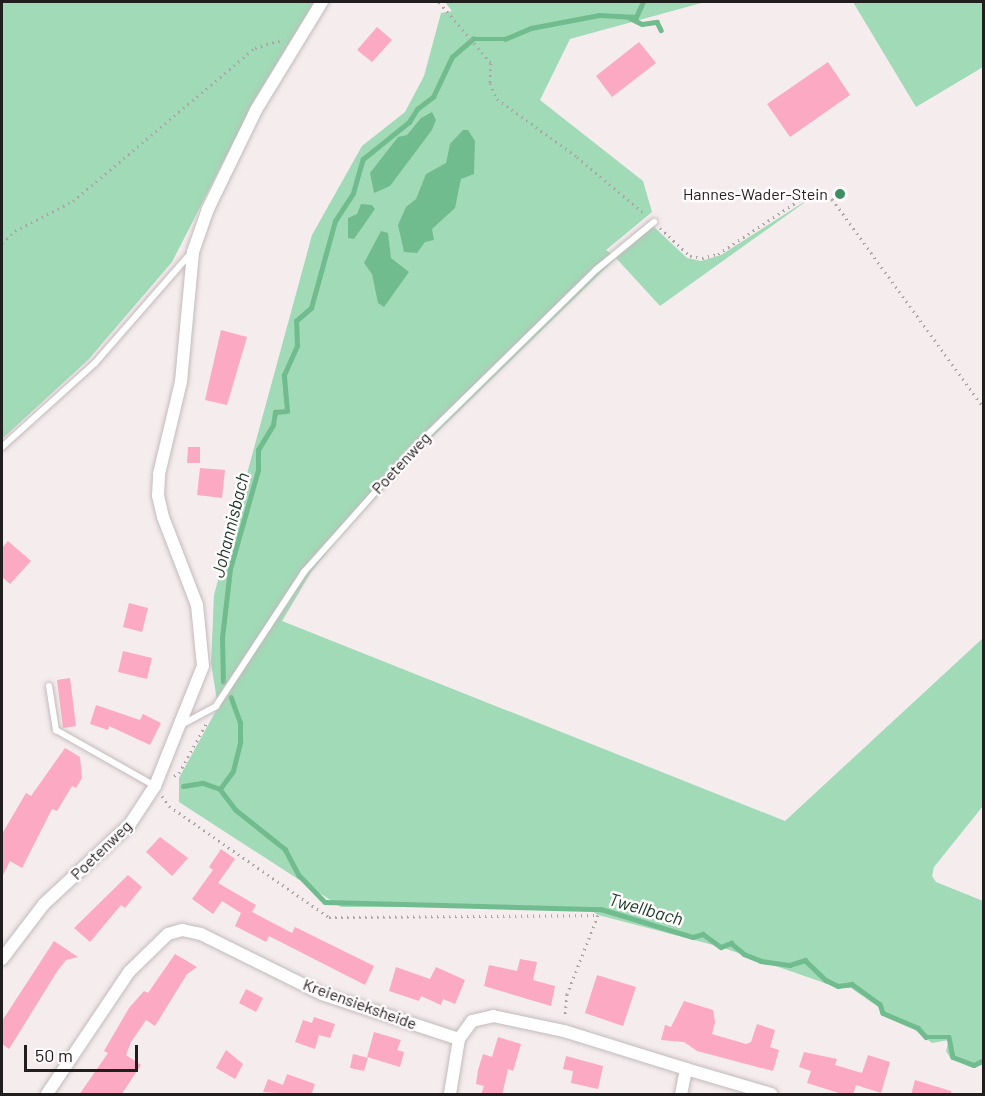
<!DOCTYPE html>
<style>
body{margin:0}
#map{position:relative;width:985px;height:1096px;overflow:hidden;background:#f5ecee;font-family:Barlow,sans-serif}
div>[style]{position:absolute}
.green>*{inset:0;background:#a1dab6}
.water>*{inset:0;background:#71bc8f}
.stream>*{height:4.5px;margin:-2.25px;padding:0 2.25px;transform-origin:2.25px;border-radius:2.25px;background:#71bc8f}
.building>*{inset:0;background:#fcaac3}
.path>*{height:3px;margin-top:-1.5px;transform-origin:0;background:repeating-linear-gradient(90deg,#aba5a6 0 1.5px,transparent 0 6px)}
.roads{filter:drop-shadow(0 0 2px #c3babc) drop-shadow(0 0 2px #c3babc)}
.service>*{height:6px;margin:-3px;padding:0 3px;transform-origin:3px;border-radius:3px;background:#fff}
.minor>*{height:12px;margin:-6px;padding:0 6px;transform-origin:6px;border-radius:6px;background:#fff}
.dots>*{width:16px;height:16px;translate:-50% -50%;box-sizing:border-box;border:3px solid #fffbfc;border-radius:50%}
span{translate:-50% -50%;white-space:nowrap;text-align:center;line-height:1.15;-webkit-text-stroke:5px #fffbfc;paint-order:stroke}
.poi-label{font-size:16px;color:#211e1f}
.right{translate:-100% -50%;text-align:right}
.street-label{font-size:16px;color:#211e1f}
.water-label{font-size:18px;color:#183926;font-style:italic}
.frame{position:absolute;inset:0;border:3px solid #211e1f;pointer-events:none}
.scale{position:absolute;left:24px;top:1045px;width:114px;height:27px;box-sizing:border-box;border:3px solid #211e1f;border-top:0;padding-left:8px;font-size:18px;line-height:21px;white-space:nowrap;color:#211e1f;-webkit-text-stroke:4px #fffbfc;paint-order:stroke}
</style>
<div id="map">
<div class="green">
<div style="clip-path:polygon(2px 2px,314px 2px,257px 96px,172px 262px,88px 360px,2px 439px)"></div>
<div style="clip-path:polygon(445px 2px,705px 2px,570px 39px,540px 100px,643px 181px,652px 212px,606px 250px,616px 257px,653px 226px,687px 258px,701px 261px,721px 255px,815px 195px,660px 306px,616px 258px,421px 448px,341px 535px,311px 572px,282px 621px,785px 821px,983px 638px,983px 806px,934px 867px,932px 876px,936px 882px,983px 901px,982px 1065px,974px 1067px,951px 1059px,946px 1051px,949px 1040px,932px 1043px,915px 1030px,881px 1015px,880px 1008px,851px 988px,839px 988px,721px 947px,598px 915px,586px 907px,341px 907px,179px 802px,179px 778px,218px 707px,211px 663px,214px 595px,312px 235px,362px 146px,405px 112px,424px 76px,441px 13px,452px 11px)"></div>
<div style="clip-path:polygon(853px 2px,983px 2px,983px 67px,916px 107px)"></div>
</div>
<div class="water">
<div style="clip-path:polygon(432px 112px,436px 120px,432px 130px,390px 186px,374px 193px,370px 173px,398px 137px,407px 135px,421px 118px)"></div>
<div style="clip-path:polygon(463px 130px,468px 130px,475px 141px,474px 174px,461px 179px,455px 208px,432px 229px,434px 240px,425px 242px,417px 253px,404px 252px,398px 225px,406px 207px,416px 199px,426px 174px,446px 163px,450px 144px)"></div>
<div style="clip-path:polygon(361px 204px,372px 205px,375px 209px,354px 239px,348px 238px,348px 218px,357px 214px)"></div>
<div style="clip-path:polygon(381px 231px,388px 233px,391px 258px,409px 272px,384px 307px,378px 303px,372px 274px,364px 263px)"></div>
</div>
<div class="stream">
<div style="left:630px;top:18px;width:13px;rotate:27deg"></div>
<div style="left:642px;top:24px;width:15px;rotate:-8deg"></div>
<div style="left:657px;top:22px;width:9px;rotate:63deg"></div>
<div style="left:223px;top:682px;width:44px;rotate:-91.3deg"></div>
<div style="left:222px;top:638px;width:69px;rotate:-83.4deg"></div>
<div style="left:230px;top:569px;width:103px;rotate:-74.2deg"></div>
<div style="left:258px;top:470px;width:20px;rotate:-90deg"></div>
<div style="left:258px;top:450px;width:29px;rotate:-59deg"></div>
<div style="left:273px;top:425px;width:13px;rotate:-81deg"></div>
<div style="left:275px;top:412px;width:12px;rotate:-5deg"></div>
<div style="left:287px;top:411px;width:36px;rotate:-95deg"></div>
<div style="left:284px;top:375px;width:32px;rotate:-66deg"></div>
<div style="left:297px;top:346px;width:25px;rotate:-92deg"></div>
<div style="left:296px;top:321px;width:20px;rotate:-41deg"></div>
<div style="left:311px;top:308px;width:90px;rotate:-74.6deg"></div>
<div style="left:335px;top:221px;width:33px;rotate:-57deg"></div>
<div style="left:353px;top:193px;width:35px;rotate:-74deg"></div>
<div style="left:363px;top:159px;width:59px;rotate:-38.8deg"></div>
<div style="left:409px;top:122px;width:15px;rotate:-58deg"></div>
<div style="left:417px;top:109px;width:20px;rotate:-37deg"></div>
<div style="left:433px;top:97px;width:44px;rotate:-64.6deg"></div>
<div style="left:452px;top:57px;width:28px;rotate:-41deg"></div>
<div style="left:473px;top:39px;width:32px"></div>
<div style="left:505px;top:39px;width:28px;rotate:-23deg"></div>
<div style="left:531px;top:28px;width:69px;rotate:-10.8deg"></div>
<div style="left:599px;top:15px;width:37px;rotate:3deg"></div>
<div style="left:636px;top:17px;width:17px;rotate:-65deg"></div>
<div style="left:183px;top:786px;width:20px;rotate:-9deg"></div>
<div style="left:203px;top:783px;width:18px;rotate:19deg"></div>
<div style="left:220px;top:789px;width:26px;rotate:53deg"></div>
<div style="left:236px;top:810px;width:63px;rotate:38.5deg"></div>
<div style="left:285px;top:849px;width:30px;rotate:62deg"></div>
<div style="left:299px;top:875px;width:37px;rotate:46deg"></div>
<div style="left:325px;top:902px;width:276px;rotate:1.5deg"></div>
<div style="left:601px;top:909px;width:96px;rotate:16.9deg"></div>
<div style="left:693px;top:937px;width:10px;rotate:-17deg"></div>
<div style="left:703px;top:934px;width:22px;rotate:36deg"></div>
<div style="left:721px;top:947px;width:11px;rotate:-22deg"></div>
<div style="left:731px;top:943px;width:17px;rotate:40deg"></div>
<div style="left:744px;top:954px;width:18px;rotate:22deg"></div>
<div style="left:761px;top:961px;width:29px;rotate:8deg"></div>
<div style="left:790px;top:965px;width:16px;rotate:-18deg"></div>
<div style="left:805px;top:960px;width:29px;rotate:44deg"></div>
<div style="left:826px;top:980px;width:13px;rotate:27deg"></div>
<div style="left:838px;top:986px;width:14px;rotate:-8deg"></div>
<div style="left:852px;top:984px;width:34px;rotate:36deg"></div>
<div style="left:880px;top:1004px;width:9px;rotate:72deg"></div>
<div style="left:883px;top:1013px;width:38px;rotate:23deg"></div>
<div style="left:918px;top:1028px;width:12px;rotate:48deg"></div>
<div style="left:926px;top:1037px;width:23px"></div>
<div style="left:949px;top:1037px;width:20px;rotate:79deg"></div>
<div style="left:953px;top:1057px;width:22px;rotate:21deg"></div>
<div style="left:974px;top:1065px;width:11px;rotate:-27deg"></div>
<div style="left:220px;top:789px;width:22px;rotate:-54deg"></div>
<div style="left:233px;top:771px;width:30px;rotate:-76deg"></div>
<div style="left:240px;top:742px;width:19px;rotate:-90deg"></div>
<div style="left:240px;top:723px;width:27px;rotate:-110deg"></div>
</div>
<div class="building">
<div style="clip-path:polygon(377px 27px,392px 40px,372px 62px,357px 50px)"></div>
<div style="clip-path:polygon(639px 42px,656px 63px,612px 97px,596px 76px)"></div>
<div style="clip-path:polygon(828px 62px,850px 95px,790px 137px,767px 104px)"></div>
<div style="clip-path:polygon(221px 330px,247px 337px,227px 405px,205px 400px)"></div>
<div style="clip-path:polygon(188px 447px,200px 447px,200px 463px,187px 463px)"></div>
<div style="clip-path:polygon(200px 468px,225px 470px,222px 498px,197px 495px)"></div>
<div style="clip-path:polygon(8px 541px,31px 561px,10px 584px,2px 577px,2px 548px)"></div>
<div style="clip-path:polygon(129px 603px,148px 608px,142px 632px,123px 627px)"></div>
<div style="clip-path:polygon(123px 651px,152px 658px,147px 679px,118px 672px)"></div>
<div style="clip-path:polygon(70px 678px,76px 726px,63px 728px,57px 680px)"></div>
<div style="clip-path:polygon(96px 705px,140px 720px,143px 714px,161px 723px,150px 745px,109px 726px,108px 730px,90px 724px)"></div>
<div style="clip-path:polygon(65px 748px,80px 757px,82px 778px,76px 788px,72px 786px,57px 811px,52px 809px,22px 868px,10px 861px,2px 877px,2px 834px,26px 793px,31px 796px)"></div>
<div style="clip-path:polygon(160px 837px,188px 858px,172px 876px,146px 852px)"></div>
<div style="clip-path:polygon(221px 849px,235px 859px,218px 883px,256px 905px,252px 912px,292px 933px,295px 927px,374px 966px,365px 985px,269px 936px,266px 942px,235px 926px,241px 913px,222px 901px,213px 914px,192px 899px,213px 870px,209px 867px)"></div>
<div style="clip-path:polygon(128px 875px,142px 887px,125px 908px,121px 905px,90px 942px,74px 928px)"></div>
<div style="clip-path:polygon(54px 941px,78px 957px,66px 960px,58px 970px,9px 1049px,2px 1044px,2px 1021px)"></div>
<div style="clip-path:polygon(175px 954px,197px 967px,187px 974px,155px 1026px,146px 1020px,131px 1042px,126px 1055px,141px 1065px,121px 1095px,79px 1095px,108px 1053px,104px 1051px,129px 1008px,144px 991px,148px 993px)"></div>
<div style="clip-path:polygon(520px 959px,537px 962px,533px 980px,555px 986px,551px 1006px,484px 986px,489px 965px,517px 971px)"></div>
<div style="clip-path:polygon(396px 967px,430px 979px,436px 967px,465px 980px,455px 1004px,443px 999px,441px 1005px,421px 996px,419px 1001px,389px 991px)"></div>
<div style="clip-path:polygon(597px 975px,636px 987px,623px 1026px,585px 1013px)"></div>
<div style="clip-path:polygon(246px 989px,263px 998px,256px 1012px,239px 1003px)"></div>
<div style="clip-path:polygon(684px 1001px,713px 1010px,715px 1022px,712px 1034px,746px 1044px,751px 1042px,757px 1024px,775px 1030px,770px 1047px,779px 1050px,773px 1071px,697px 1051px,684px 1042px,661px 1040px,665px 1025px,671px 1027px)"></div>
<div style="clip-path:polygon(314px 1017px,335px 1024px,330px 1038px,319px 1035px,315px 1049px,295px 1042px,303px 1020px,312px 1023px)"></div>
<div style="clip-path:polygon(374px 1032px,401px 1040px,397px 1050px,404px 1052px,400px 1067px,367px 1057px)"></div>
<div style="clip-path:polygon(498px 1037px,521px 1044px,513px 1071px,508px 1069px,502px 1095px,481px 1095px,484px 1086px,476px 1084px,478px 1070px,483px 1054px,492px 1057px)"></div>
<div style="clip-path:polygon(226px 1050px,243px 1064px,235px 1079px,216px 1068px)"></div>
<div style="clip-path:polygon(804px 1052px,837px 1059px,835px 1065px,862px 1073px,868px 1055px,890px 1062px,881px 1093px,856px 1085px,853px 1095px,845px 1095px,807px 1083px,811px 1071px,799px 1067px)"></div>
<div style="clip-path:polygon(353px 1054px,368px 1058px,364px 1071px,350px 1068px)"></div>
<div style="clip-path:polygon(566px 1056px,603px 1066px,598px 1089px,571px 1083px,573px 1071px,563px 1069px)"></div>
<div style="clip-path:polygon(287px 1074px,315px 1084px,311px 1095px,263px 1092px,268px 1079px,283px 1085px)"></div>
<div style="clip-path:polygon(915px 1080px,951px 1091px,951px 1095px,911px 1095px)"></div>
</div>
<div class="path">
<div style="left:439px;top:2px;width:80px;rotate:49.6deg"></div>
<div style="left:491px;top:63px;width:20px;rotate:93deg"></div>
<div style="left:490px;top:83px;width:17px;rotate:66deg"></div>
<div style="left:497px;top:99px;width:99px;rotate:35.9deg"></div>
<div style="left:577px;top:157px;width:90px;rotate:40deg"></div>
<div style="left:660px;top:228px;width:41px;rotate:43deg"></div>
<div style="left:690px;top:256px;width:12px;rotate:9deg"></div>
<div style="left:702px;top:258px;width:16px;rotate:-14deg"></div>
<div style="left:718px;top:254px;width:110px;rotate:-33.5deg"></div>
<div style="left:810px;top:193px;width:12px;rotate:-9deg"></div>
<div style="left:822px;top:191px;width:13px;rotate:39deg"></div>
<div style="left:832px;top:199px;width:258px;rotate:54deg"></div>
<div style="left:2px;top:243px;width:18px;rotate:-43deg"></div>
<div style="left:15px;top:231px;width:65px;rotate:-27.3deg"></div>
<div style="left:73px;top:201px;width:238px;rotate:-40.1deg"></div>
<div style="left:255px;top:48px;width:30px;rotate:-17deg"></div>
<div style="left:174px;top:776px;width:6px;rotate:-31deg"></div>
<div style="left:179px;top:773px;width:56px;rotate:-61.1deg"></div>
<div style="left:162px;top:796px;width:12px;rotate:55deg"></div>
<div style="left:169px;top:806px;width:195px;rotate:34.8deg"></div>
<div style="left:329px;top:917px;width:269px;rotate:-0.4deg"></div>
<div style="left:598px;top:915px;width:85px;rotate:111.4deg"></div>
<div style="left:567px;top:994px;width:23px;rotate:95deg"></div>
</div>
<div class="roads">
<div class="service">
<div style="left:2px;top:447px;width:125px;rotate:-42.1deg"></div>
<div style="left:95px;top:363px;width:145px;rotate:-48.9deg"></div>
<div style="left:49px;top:686px;width:45px;rotate:81deg"></div>
<div style="left:56px;top:730px;width:114px;rotate:29.5deg"></div>
<div style="left:181px;top:725px;width:40px;rotate:-28deg"></div>
<div style="left:216px;top:706px;width:160px;rotate:-56.7deg"></div>
<div style="left:304px;top:572px;width:170px;rotate:-48.3deg"></div>
<div style="left:417px;top:445px;width:252px;rotate:-44.4deg"></div>
<div style="left:597px;top:269px;width:74px;rotate:-39.5deg"></div>
</div>
<div class="minor">
<div style="left:2px;top:959px;width:69px;rotate:-52.6deg"></div>
<div style="left:44px;top:904px;width:117px;rotate:-42.9deg"></div>
<div style="left:130px;top:824px;width:45px;rotate:-56.7deg"></div>
<div style="left:155px;top:786px;width:129px;rotate:-68.2deg"></div>
<div style="left:203px;top:666px;width:61px;rotate:-95.6deg"></div>
<div style="left:197px;top:605px;width:94px;rotate:-111.1deg"></div>
<div style="left:163px;top:517px;width:22px;rotate:-103deg"></div>
<div style="left:158px;top:496px;width:22px;rotate:-87deg"></div>
<div style="left:159px;top:474px;width:95px;rotate:-76.6deg"></div>
<div style="left:181px;top:382px;width:131px;rotate:-84.7deg"></div>
<div style="left:193px;top:252px;width:46px;rotate:-70.8deg"></div>
<div style="left:208px;top:209px;width:110px;rotate:-64.1deg"></div>
<div style="left:256px;top:110px;width:127px;rotate:-58.6deg"></div>
<div style="left:686px;top:1069px;width:89px;rotate:16.4deg"></div>
<div style="left:47px;top:1094px;width:147px;rotate:-56.1deg"></div>
<div style="left:129px;top:972px;width:54px;rotate:-44.3deg"></div>
<div style="left:168px;top:934px;width:15px;rotate:-16deg"></div>
<div style="left:182px;top:930px;width:19px;rotate:12deg"></div>
<div style="left:201px;top:934px;width:135px;rotate:26.4deg"></div>
<div style="left:322px;top:994px;width:144px;rotate:18.2deg"></div>
<div style="left:459px;top:1039px;width:22px;rotate:-54deg"></div>
<div style="left:472px;top:1021px;width:22px;rotate:-13deg"></div>
<div style="left:493px;top:1016px;width:73px;rotate:11.9deg"></div>
<div style="left:564px;top:1031px;width:128px;rotate:17.3deg"></div>
<div style="left:686px;top:1069px;width:25px;rotate:101deg"></div>
<div style="left:450px;top:1094px;width:56px;rotate:-80.7deg"></div>
</div>
</div>
<div class="dots">
<div style="left:840px;top:194px;background:#3b8f62"></div>
</div>
<div class="poi-label">
<span class="right" style="left:828px;top:194px">Hannes-Wader-Stein</span>
</div>
<div class="street-label">
<span style="left:401px;top:463px;rotate:-47deg">Poetenweg</span>
<span style="left:101px;top:850px;rotate:-44deg">Poetenweg</span>
<span style="left:360px;top:1004px;rotate:20deg">Kreiensieksheide</span>
</div>
<div class="water-label">
<span style="left:230px;top:525px;rotate:-76deg">Johannisbach</span>
<span style="left:646px;top:909px;rotate:16deg">Twellbach</span>
</div>
<div class="frame"></div>
<div class="scale">50 m</div>
</div>
